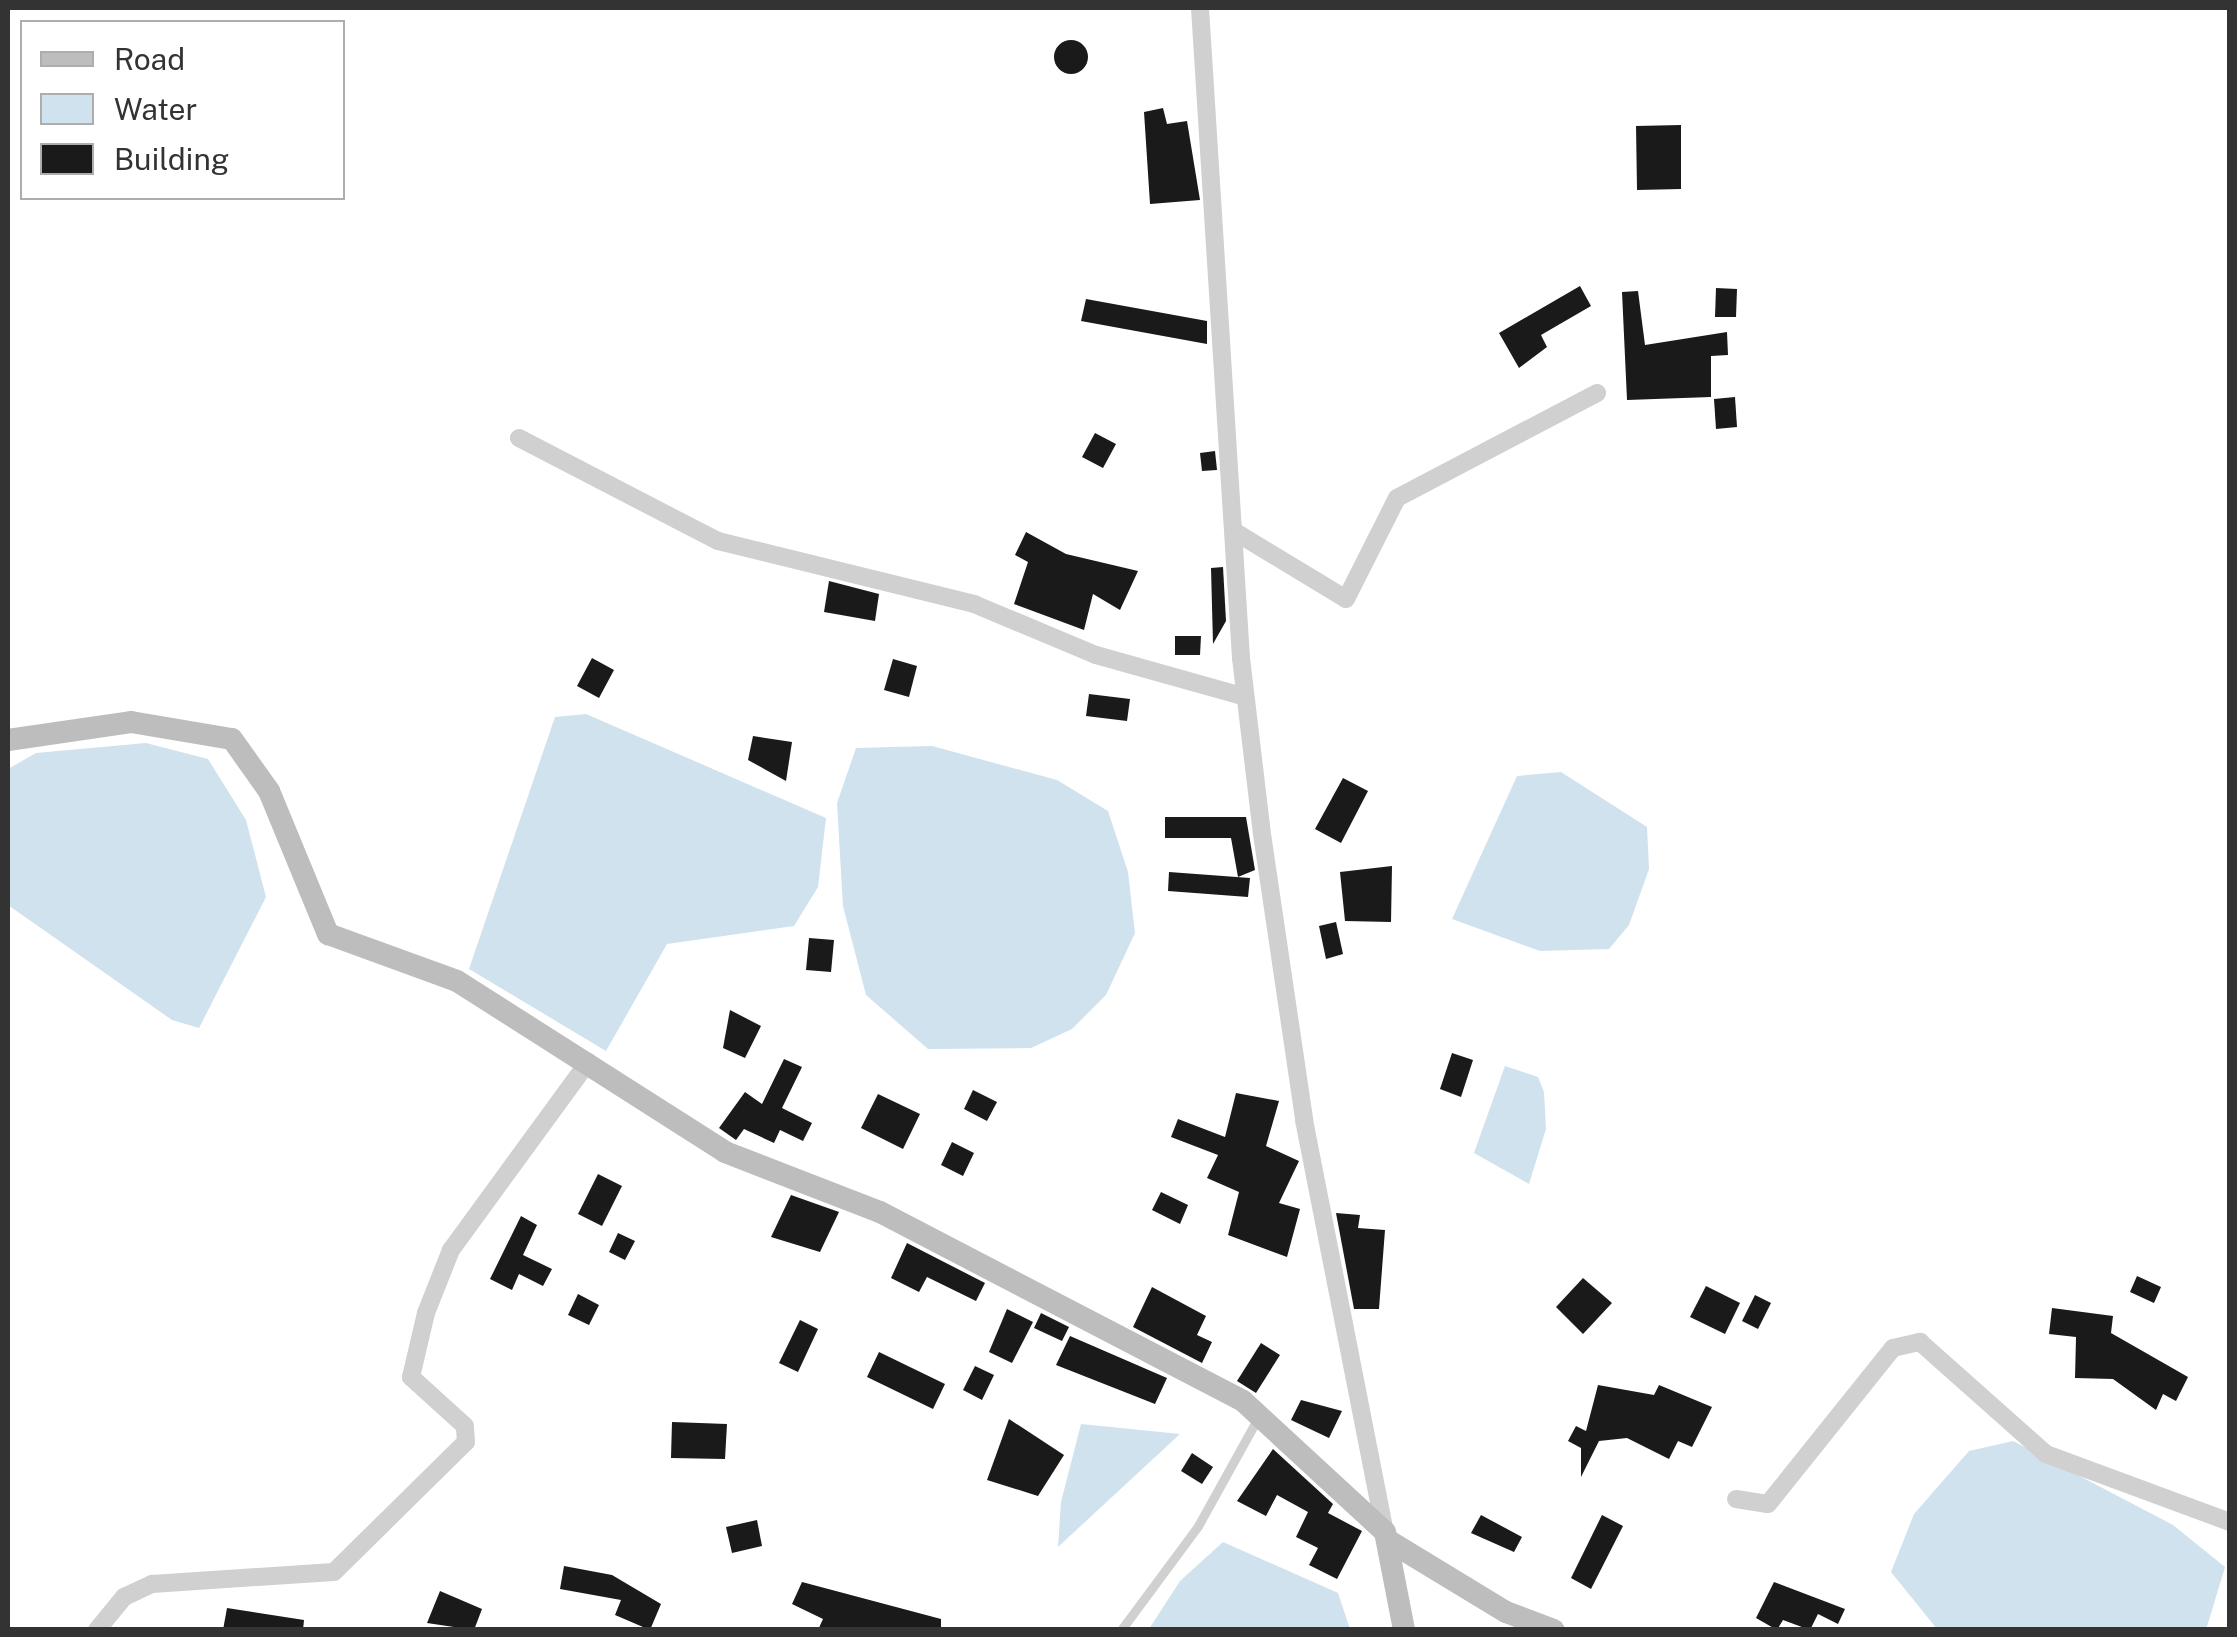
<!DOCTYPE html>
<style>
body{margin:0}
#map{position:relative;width:2237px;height:1637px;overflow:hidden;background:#fff;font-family:"Public Sans",sans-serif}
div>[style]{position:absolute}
.water>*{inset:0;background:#cfe2ee}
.building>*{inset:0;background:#1a1a1a}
.round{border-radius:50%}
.lane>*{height:9px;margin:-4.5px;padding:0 4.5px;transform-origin:4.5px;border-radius:4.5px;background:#d0d0d0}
.street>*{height:18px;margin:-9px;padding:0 9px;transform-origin:9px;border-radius:9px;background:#d0d0d0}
.secondary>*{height:22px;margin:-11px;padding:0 11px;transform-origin:11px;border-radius:11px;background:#bdbdbd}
span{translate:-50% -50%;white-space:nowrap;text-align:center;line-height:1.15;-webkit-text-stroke:10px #fff;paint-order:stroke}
.frame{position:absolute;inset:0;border:10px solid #333;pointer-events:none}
.legend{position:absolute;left:20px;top:20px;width:325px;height:180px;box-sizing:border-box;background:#fff;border:2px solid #adadad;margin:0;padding:12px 18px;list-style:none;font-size:30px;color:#333}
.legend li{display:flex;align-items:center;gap:20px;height:50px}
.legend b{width:50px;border:2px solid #adadad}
</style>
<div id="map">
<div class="water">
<div style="clip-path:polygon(586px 714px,826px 818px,818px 887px,794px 926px,667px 944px,606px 1051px,469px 969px,555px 717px)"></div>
<div style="clip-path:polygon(146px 743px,208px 759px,246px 820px,266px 897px,199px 1028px,172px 1020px,8px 905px,8px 769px,36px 753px)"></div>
<div style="clip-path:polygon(932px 746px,1057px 780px,1108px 811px,1128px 872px,1135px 933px,1106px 995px,1072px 1029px,1031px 1048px,928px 1049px,866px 995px,843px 906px,837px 803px,856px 748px)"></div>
<div style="clip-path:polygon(1561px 772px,1647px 827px,1649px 869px,1629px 925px,1609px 949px,1540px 951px,1452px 919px,1517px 776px)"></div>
<div style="clip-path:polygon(1505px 1066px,1538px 1077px,1544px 1092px,1546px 1129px,1529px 1184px,1474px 1153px)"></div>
<div style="clip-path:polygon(1081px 1424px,1180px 1434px,1058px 1547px,1061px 1502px)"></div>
<div style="clip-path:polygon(2013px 1441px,2173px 1525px,2225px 1567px,2206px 1630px,1937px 1629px,1891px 1572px,1914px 1514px,1969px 1451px)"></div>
<div style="clip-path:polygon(1223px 1542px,1338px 1593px,1350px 1629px,1149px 1629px,1180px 1581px)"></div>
</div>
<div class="building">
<div class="round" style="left:1054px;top:40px;width:34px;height:34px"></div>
<div style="clip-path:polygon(1163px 108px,1167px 124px,1187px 121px,1200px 200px,1150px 204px,1144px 112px)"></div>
<div style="clip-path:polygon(1681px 125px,1681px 189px,1637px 190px,1636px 126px)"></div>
<div style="clip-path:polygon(1580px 286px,1591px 306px,1541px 335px,1547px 347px,1519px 368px,1499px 333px)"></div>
<div style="clip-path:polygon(1716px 288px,1737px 289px,1736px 317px,1715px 317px)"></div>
<div style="clip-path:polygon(1638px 291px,1645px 345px,1727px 332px,1728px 355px,1711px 356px,1711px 397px,1627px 400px,1622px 292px)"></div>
<div style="clip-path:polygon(1086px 299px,1207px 321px,1207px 344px,1081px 321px)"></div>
<div style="clip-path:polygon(1735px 397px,1737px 427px,1716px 429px,1714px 399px)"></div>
<div style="clip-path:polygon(1095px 433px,1116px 444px,1103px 468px,1082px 457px)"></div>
<div style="clip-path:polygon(1215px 451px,1217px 470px,1202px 471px,1200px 453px)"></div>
<div style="clip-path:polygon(1026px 532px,1066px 554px,1138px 571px,1120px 610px,1093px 594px,1084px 630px,1014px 604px,1028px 562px,1015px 555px)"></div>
<div style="clip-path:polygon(1223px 567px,1226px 621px,1213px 644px,1211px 568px)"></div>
<div style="clip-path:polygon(829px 581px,879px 594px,875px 621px,824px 612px)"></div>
<div style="clip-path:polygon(1175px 636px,1201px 636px,1200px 655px,1175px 655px)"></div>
<div style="clip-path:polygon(592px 658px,614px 670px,599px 698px,577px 686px)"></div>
<div style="clip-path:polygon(893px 659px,917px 666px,909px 697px,884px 690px)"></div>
<div style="clip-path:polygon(1089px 694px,1130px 699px,1127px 721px,1086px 716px)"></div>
<div style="clip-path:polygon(753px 736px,792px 742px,786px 781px,748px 760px)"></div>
<div style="clip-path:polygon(1343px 778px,1368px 791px,1341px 843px,1315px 829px)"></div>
<div style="clip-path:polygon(1165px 817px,1246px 817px,1255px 870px,1238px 877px,1231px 838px,1165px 838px)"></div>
<div style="clip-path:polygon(1392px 866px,1391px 922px,1345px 921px,1340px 872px)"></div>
<div style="clip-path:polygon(1169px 872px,1250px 878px,1248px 897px,1168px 891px)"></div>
<div style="clip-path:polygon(1336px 922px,1343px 954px,1326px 959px,1319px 926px)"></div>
<div style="clip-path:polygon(809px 938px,834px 940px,831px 972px,806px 970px)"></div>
<div style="clip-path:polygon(730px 1010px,761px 1026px,745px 1058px,723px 1048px)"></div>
<div style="clip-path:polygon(1452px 1053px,1473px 1060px,1461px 1097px,1440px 1089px)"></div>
<div style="clip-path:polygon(784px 1059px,802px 1067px,782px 1108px,812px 1123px,803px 1141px,780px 1130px,774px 1143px,744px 1129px,736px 1140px,719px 1128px,745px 1092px,762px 1104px)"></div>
<div style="clip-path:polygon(973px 1090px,997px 1102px,987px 1121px,964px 1109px)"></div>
<div style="clip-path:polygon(1236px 1093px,1279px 1101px,1266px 1146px,1299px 1161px,1279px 1203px,1300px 1209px,1287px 1257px,1228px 1235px,1239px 1192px,1207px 1178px,1218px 1155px,1171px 1137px,1178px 1119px,1225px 1137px)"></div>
<div style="clip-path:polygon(878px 1094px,920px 1114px,903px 1149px,861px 1128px)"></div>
<div style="clip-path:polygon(952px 1142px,974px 1153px,963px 1176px,941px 1165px)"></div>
<div style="clip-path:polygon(598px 1174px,622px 1186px,602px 1226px,578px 1214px)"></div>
<div style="clip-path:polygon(1161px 1192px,1188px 1205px,1180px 1224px,1152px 1210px)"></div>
<div style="clip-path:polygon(791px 1195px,839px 1212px,820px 1252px,771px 1237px)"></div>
<div style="clip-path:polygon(1336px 1213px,1360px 1215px,1358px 1228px,1385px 1230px,1379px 1309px,1354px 1309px)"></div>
<div style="clip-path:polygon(521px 1216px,537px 1225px,523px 1255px,552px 1269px,543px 1286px,519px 1274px,512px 1290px,490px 1279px)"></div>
<div style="clip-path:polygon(618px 1233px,635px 1241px,625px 1260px,609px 1252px)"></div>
<div style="clip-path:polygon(907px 1243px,985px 1283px,976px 1301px,927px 1277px,919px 1292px,891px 1278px)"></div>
<div style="clip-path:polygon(2137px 1276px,2161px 1287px,2154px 1303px,2130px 1292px)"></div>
<div style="clip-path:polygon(1583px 1278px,1612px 1303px,1583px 1334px,1556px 1307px)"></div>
<div style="clip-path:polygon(1706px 1286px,1740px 1303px,1725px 1334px,1690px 1317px)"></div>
<div style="clip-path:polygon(1152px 1287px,1206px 1316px,1197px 1335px,1212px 1342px,1202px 1363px,1133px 1327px)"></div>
<div style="clip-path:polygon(578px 1294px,599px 1305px,589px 1325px,568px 1315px)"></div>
<div style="clip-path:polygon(1755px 1295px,1771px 1303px,1758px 1329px,1742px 1321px)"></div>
<div style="clip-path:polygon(2052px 1308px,2113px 1316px,2111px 1333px,2188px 1377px,2176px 1401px,2163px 1394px,2156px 1410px,2113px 1379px,2075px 1378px,2076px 1337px,2049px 1334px)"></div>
<div style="clip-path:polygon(1007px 1309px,1033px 1322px,1012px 1363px,989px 1352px)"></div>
<div style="clip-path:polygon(1041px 1313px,1069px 1327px,1062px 1341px,1034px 1328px)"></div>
<div style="clip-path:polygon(800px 1320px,818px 1329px,798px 1372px,779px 1363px)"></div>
<div style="clip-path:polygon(1070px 1336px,1167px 1378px,1155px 1404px,1056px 1365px)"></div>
<div style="clip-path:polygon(1261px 1343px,1280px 1355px,1256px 1393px,1237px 1381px)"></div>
<div style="clip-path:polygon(879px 1352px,945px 1384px,933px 1409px,867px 1377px)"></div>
<div style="clip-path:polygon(975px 1366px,994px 1375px,982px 1400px,963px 1390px)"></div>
<div style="clip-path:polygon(1598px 1385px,1654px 1395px,1659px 1385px,1712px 1407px,1692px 1447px,1678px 1441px,1669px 1459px,1627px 1438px,1599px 1441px,1581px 1477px,1581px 1448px,1568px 1441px,1576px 1426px,1586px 1431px)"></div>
<div style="clip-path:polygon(1301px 1400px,1342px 1411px,1329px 1438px,1291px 1420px)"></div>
<div style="clip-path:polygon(1009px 1419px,1064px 1455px,1038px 1496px,987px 1480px)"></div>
<div style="clip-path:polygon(672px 1422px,727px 1424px,725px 1459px,671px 1458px)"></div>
<div style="clip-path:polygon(1273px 1449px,1333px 1504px,1328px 1513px,1362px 1531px,1337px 1579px,1309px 1565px,1318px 1548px,1296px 1537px,1308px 1512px,1277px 1495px,1266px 1516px,1237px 1501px)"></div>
<div style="clip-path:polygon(1192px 1453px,1213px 1467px,1202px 1484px,1181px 1471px)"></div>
<div style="clip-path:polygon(1481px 1515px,1522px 1537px,1514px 1552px,1471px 1533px)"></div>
<div style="clip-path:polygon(1602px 1515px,1623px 1526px,1591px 1589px,1571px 1578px)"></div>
<div style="clip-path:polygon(757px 1520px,762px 1546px,732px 1553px,726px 1527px)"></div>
<div style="clip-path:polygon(564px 1566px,612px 1575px,661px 1604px,650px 1630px,615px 1615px,621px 1600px,560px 1589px)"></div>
<div style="clip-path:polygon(802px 1582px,941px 1619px,941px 1630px,818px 1630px,823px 1619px,792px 1604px)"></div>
<div style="clip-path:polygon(1774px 1582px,1845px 1609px,1838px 1624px,1818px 1614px,1810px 1630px,1783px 1620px,1777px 1630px,1756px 1618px)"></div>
<div style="clip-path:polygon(440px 1591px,482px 1609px,474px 1630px,427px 1623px)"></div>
<div style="clip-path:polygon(227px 1608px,304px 1620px,303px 1630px,223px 1630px)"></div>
</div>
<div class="lane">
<div style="left:1121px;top:1630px;width:129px;rotate:-53.5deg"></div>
<div style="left:1198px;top:1526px;width:126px;rotate:-61deg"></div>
</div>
<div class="street">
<div style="left:1200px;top:8px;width:651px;rotate:86.39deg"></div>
<div style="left:1241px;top:658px;width:177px;rotate:83.2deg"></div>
<div style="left:1262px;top:834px;width:289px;rotate:81.6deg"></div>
<div style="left:1304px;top:1120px;width:420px;rotate:78.9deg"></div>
<div style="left:519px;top:438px;width:224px;rotate:27.4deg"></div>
<div style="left:718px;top:541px;width:264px;rotate:13.8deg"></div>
<div style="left:974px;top:604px;width:132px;rotate:22.7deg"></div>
<div style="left:1096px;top:655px;width:155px;rotate:15.7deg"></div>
<div style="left:1237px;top:533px;width:127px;rotate:31.2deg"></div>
<div style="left:1346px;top:599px;width:113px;rotate:-63.2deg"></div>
<div style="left:1397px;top:498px;width:226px;rotate:-27.7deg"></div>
<div style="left:1736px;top:1499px;width:32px;rotate:9deg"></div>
<div style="left:1768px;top:1504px;width:200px;rotate:-51.3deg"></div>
<div style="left:1893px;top:1348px;width:28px;rotate:-13deg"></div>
<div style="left:1920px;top:1342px;width:169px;rotate:41.6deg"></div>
<div style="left:2046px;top:1454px;width:196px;rotate:20.3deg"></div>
<div style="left:97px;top:1630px;width:43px;rotate:-50.7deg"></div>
<div style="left:124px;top:1597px;width:31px;rotate:-25deg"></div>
<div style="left:152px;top:1584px;width:182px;rotate:-3.8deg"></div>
<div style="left:334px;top:1572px;width:185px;rotate:-44.6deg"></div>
<div style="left:466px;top:1442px;width:16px;rotate:-94deg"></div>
<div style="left:465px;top:1426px;width:73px;rotate:-137.8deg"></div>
<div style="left:411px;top:1377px;width:66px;rotate:-76.8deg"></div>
<div style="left:426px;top:1313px;width:68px;rotate:-68.4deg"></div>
<div style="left:451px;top:1250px;width:233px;rotate:-53.9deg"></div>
</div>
<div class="secondary">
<div style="left:8px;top:740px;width:124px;rotate:-8.3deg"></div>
<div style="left:131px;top:722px;width:102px;rotate:9.6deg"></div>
<div style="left:232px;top:739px;width:64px;rotate:54.6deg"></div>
<div style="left:269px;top:791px;width:155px;rotate:67.6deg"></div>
<div style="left:328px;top:934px;width:137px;rotate:20deg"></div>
<div style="left:457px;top:981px;width:318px;rotate:32.5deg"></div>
<div style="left:725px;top:1152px;width:166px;rotate:21.2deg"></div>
<div style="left:880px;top:1212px;width:409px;rotate:27.5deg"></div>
<div style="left:1243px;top:1401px;width:193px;rotate:42.7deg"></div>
<div style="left:1385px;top:1532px;width:100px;rotate:79deg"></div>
<div style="left:1389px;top:1541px;width:137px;rotate:31.3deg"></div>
<div style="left:1506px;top:1612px;width:51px;rotate:20.6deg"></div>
</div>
<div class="frame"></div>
<ul class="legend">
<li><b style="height:12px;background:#bdbdbd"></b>Road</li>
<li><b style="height:28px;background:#cfe2ee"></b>Water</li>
<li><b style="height:28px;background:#1a1a1a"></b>Building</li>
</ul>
</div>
